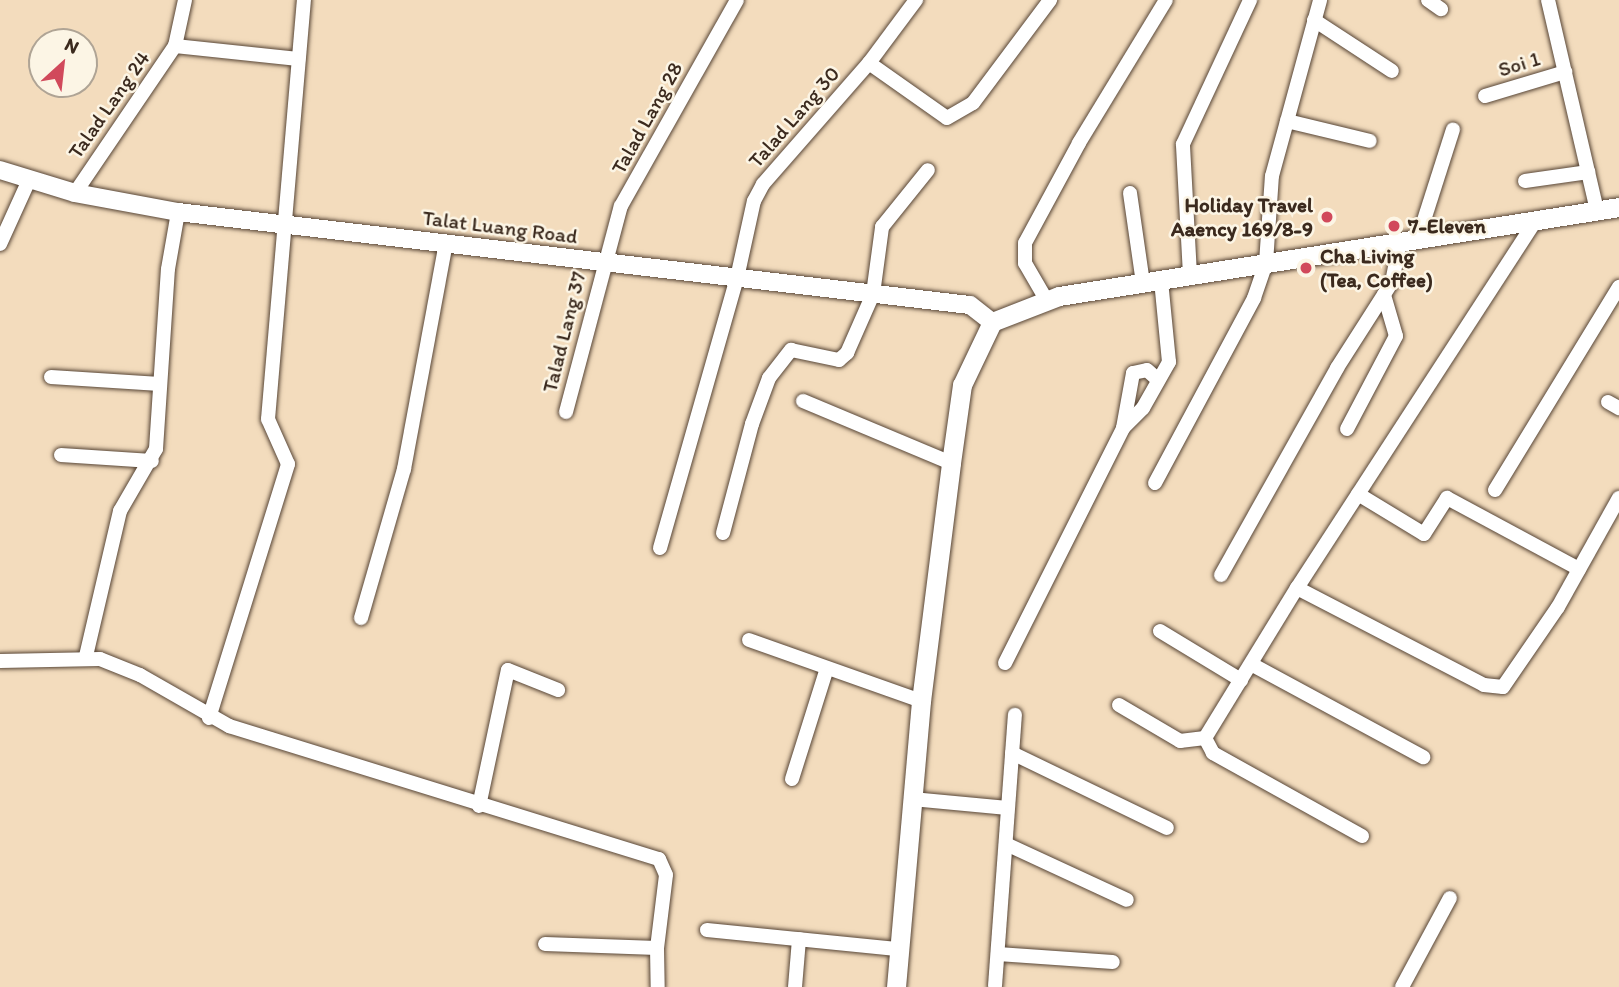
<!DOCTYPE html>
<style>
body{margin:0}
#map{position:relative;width:1619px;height:987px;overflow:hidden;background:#f3dcbd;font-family:Itim,sans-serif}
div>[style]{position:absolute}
.roads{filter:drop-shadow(0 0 2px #574536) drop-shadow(0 0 2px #574536)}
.minor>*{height:14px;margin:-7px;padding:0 7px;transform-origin:7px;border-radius:7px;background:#fff}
.tertiary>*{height:18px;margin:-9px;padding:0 9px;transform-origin:9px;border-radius:9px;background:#fff}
.secondary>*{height:19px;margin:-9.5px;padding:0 9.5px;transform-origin:9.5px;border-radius:9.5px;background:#fff}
.dots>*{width:19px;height:19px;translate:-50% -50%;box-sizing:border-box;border:4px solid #fcf5e5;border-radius:50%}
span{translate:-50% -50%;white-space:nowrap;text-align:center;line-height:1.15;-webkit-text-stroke:5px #fcf5e5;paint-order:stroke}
.street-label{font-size:21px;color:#3b2a1e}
.poi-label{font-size:21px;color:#3b2a1e;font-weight:700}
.right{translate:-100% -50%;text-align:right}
.left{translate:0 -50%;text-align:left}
.north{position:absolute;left:28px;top:28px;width:70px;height:70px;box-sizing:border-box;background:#fcf5e5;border:2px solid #afa495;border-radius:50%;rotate:27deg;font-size:19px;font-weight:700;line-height:28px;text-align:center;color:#3b2a1e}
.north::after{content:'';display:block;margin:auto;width:24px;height:32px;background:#d1495b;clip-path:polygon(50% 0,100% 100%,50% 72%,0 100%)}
</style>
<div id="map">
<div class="roads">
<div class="minor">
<div style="left:1428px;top:0;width:16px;rotate:35deg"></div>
<div style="left:1548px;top:0;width:216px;rotate:76.9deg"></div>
<div style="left:1314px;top:20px;width:93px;rotate:33.2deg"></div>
<div style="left:175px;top:46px;width:124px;rotate:6deg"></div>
<div style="left:869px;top:63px;width:95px;rotate:35.2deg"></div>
<div style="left:947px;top:118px;width:30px;rotate:-30deg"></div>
<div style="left:973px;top:103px;width:129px;rotate:-53.2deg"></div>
<div style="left:1485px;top:96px;width:84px;rotate:-16.7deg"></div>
<div style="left:1287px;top:121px;width:85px;rotate:13.5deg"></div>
<div style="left:1525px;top:181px;width:64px;rotate:-8.1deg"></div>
<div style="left:75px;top:193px;width:178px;rotate:-55.8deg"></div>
<div style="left:175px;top:46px;width:47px;rotate:-77.7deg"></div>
<div style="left:1130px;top:193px;width:91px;rotate:81.8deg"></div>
<div style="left:1418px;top:239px;width:115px;rotate:-72.3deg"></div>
<div style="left:0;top:244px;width:70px;rotate:-65.6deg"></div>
<div style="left:1190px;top:275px;width:131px;rotate:-93.1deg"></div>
<div style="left:1183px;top:144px;width:159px;rotate:-65deg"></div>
<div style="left:1047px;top:301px;width:44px;rotate:-120.1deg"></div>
<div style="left:1025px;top:263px;width:20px;rotate:-90deg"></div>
<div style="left:1025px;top:243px;width:114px;rotate:-61.6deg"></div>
<div style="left:1079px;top:143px;width:167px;rotate:-58.7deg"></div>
<div style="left:51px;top:377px;width:109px;rotate:3.7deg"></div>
<div style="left:803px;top:401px;width:160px;rotate:22.7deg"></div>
<div style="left:1608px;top:402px;width:13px;rotate:29deg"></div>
<div style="left:566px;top:412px;width:213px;rotate:-75.1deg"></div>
<div style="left:621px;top:206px;width:236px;rotate:-60.6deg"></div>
<div style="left:1123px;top:428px;width:56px;rotate:-79.7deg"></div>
<div style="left:1133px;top:373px;width:14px;rotate:-12deg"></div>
<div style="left:1147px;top:370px;width:12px;rotate:42deg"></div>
<div style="left:1347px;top:429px;width:105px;rotate:-62.2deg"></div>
<div style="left:1396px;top:336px;width:43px;rotate:-106.3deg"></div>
<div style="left:61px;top:455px;width:91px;rotate:3.8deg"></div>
<div style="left:1155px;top:483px;width:210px;rotate:-61.8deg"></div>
<div style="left:1254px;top:298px;width:37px;rotate:-71deg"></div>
<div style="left:1266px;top:263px;width:87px;rotate:-86.1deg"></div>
<div style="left:1272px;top:176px;width:182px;rotate:-74.7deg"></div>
<div style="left:1495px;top:490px;width:238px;rotate:-58.6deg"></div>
<div style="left:1358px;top:494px;width:77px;rotate:31.2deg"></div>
<div style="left:1424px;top:534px;width:43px;rotate:-57.4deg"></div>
<div style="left:1447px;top:498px;width:150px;rotate:28.3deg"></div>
<div style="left:723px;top:533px;width:113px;rotate:-75.1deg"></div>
<div style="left:752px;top:424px;width:49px;rotate:-69.7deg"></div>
<div style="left:769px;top:378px;width:36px;rotate:-52deg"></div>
<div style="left:791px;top:350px;width:49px;rotate:11.8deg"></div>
<div style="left:839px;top:360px;width:11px;rotate:-41deg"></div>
<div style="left:847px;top:353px;width:64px;rotate:-66.2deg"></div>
<div style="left:873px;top:294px;width:68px;rotate:-82.3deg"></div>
<div style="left:882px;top:227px;width:73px;rotate:-51.1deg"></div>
<div style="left:660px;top:548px;width:281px;rotate:-74.1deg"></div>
<div style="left:737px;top:278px;width:79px;rotate:-77.6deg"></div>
<div style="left:754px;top:201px;width:19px;rotate:-62deg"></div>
<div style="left:763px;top:184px;width:161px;rotate:-48.8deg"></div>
<div style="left:869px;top:63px;width:79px;rotate:-53.3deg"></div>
<div style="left:1221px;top:575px;width:237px;rotate:-60.7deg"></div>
<div style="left:1337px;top:368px;width:102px;rotate:-57.4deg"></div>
<div style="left:1392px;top:282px;width:41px;rotate:-78.7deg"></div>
<div style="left:1297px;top:588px;width:211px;rotate:27.4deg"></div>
<div style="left:1484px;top:685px;width:19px;rotate:6deg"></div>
<div style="left:1503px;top:687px;width:97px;rotate:-55.5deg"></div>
<div style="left:1558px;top:607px;width:125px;rotate:-60.8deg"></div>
<div style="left:361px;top:618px;width:155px;rotate:-73.9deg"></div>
<div style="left:404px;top:469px;width:230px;rotate:-79.5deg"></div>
<div style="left:1160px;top:631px;width:95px;rotate:31.2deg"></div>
<div style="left:749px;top:640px;width:182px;rotate:19.5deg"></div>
<div style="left:86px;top:656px;width:149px;rotate:-76.8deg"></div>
<div style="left:120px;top:511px;width:72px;rotate:-59.9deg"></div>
<div style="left:156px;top:449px;width:180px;rotate:-86.2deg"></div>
<div style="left:168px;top:269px;width:58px;rotate:-80deg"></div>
<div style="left:0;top:661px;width:100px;rotate:-1.1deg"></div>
<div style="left:100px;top:659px;width:43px;rotate:21.8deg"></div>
<div style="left:140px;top:675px;width:103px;rotate:29.8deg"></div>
<div style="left:229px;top:726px;width:450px;rotate:17.2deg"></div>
<div style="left:659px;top:859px;width:17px;rotate:66deg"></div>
<div style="left:666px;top:875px;width:74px;rotate:97deg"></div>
<div style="left:657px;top:948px;width:39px;rotate:89deg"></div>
<div style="left:1005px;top:663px;width:263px;rotate:-63.3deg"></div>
<div style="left:1123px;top:428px;width:28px;rotate:-45deg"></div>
<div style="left:1143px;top:408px;width:53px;rotate:-60.5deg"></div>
<div style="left:1169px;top:362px;width:82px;rotate:-95.6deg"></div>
<div style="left:1251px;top:664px;width:196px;rotate:28.4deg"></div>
<div style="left:1119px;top:705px;width:71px;rotate:30.5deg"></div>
<div style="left:1180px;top:741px;width:25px;rotate:-7deg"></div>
<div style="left:209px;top:718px;width:266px;rotate:-72.7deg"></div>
<div style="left:288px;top:464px;width:49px;rotate:-114deg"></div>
<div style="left:268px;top:419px;width:421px;rotate:-85.1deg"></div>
<div style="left:1012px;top:753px;width:172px;rotate:25.8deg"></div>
<div style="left:792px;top:779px;width:116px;rotate:-72.5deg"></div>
<div style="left:912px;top:799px;width:96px;rotate:5.4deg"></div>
<div style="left:479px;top:806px;width:139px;rotate:-78deg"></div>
<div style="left:508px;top:670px;width:54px;rotate:21.8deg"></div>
<div style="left:1362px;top:836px;width:171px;rotate:-150.9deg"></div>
<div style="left:1213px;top:753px;width:17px;rotate:-118deg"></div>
<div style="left:1205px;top:738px;width:176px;rotate:-58.5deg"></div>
<div style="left:1297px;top:588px;width:439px;rotate:-57deg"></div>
<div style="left:1006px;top:844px;width:133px;rotate:24.8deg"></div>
<div style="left:707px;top:930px;width:193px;rotate:5.7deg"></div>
<div style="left:545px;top:944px;width:112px;rotate:2deg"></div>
<div style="left:998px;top:954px;width:115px;rotate:4deg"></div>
<div style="left:995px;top:986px;width:272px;rotate:-85.8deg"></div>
<div style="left:795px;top:987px;width:48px;rotate:-85.2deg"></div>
<div style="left:1402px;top:987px;width:101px;rotate:-61.7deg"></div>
</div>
<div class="tertiary">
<div style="left:0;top:170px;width:78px;rotate:17deg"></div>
<div style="left:75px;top:193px;width:105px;rotate:10.5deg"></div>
<div style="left:178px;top:212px;width:797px;rotate:6.7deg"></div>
<div style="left:970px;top:305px;width:28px;rotate:38deg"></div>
</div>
<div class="secondary">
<div style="left:896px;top:987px;width:287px;rotate:-85deg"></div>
<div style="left:921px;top:701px;width:240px;rotate:-82.8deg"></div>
<div style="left:951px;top:463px;width:79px;rotate:-82deg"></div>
<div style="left:962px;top:385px;width:70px;rotate:-64.5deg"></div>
<div style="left:992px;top:322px;width:72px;rotate:-21.2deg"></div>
<div style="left:1059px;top:296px;width:567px;rotate:-9.03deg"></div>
</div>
</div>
<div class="dots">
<div style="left:1327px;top:217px;background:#d1495b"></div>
<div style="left:1394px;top:226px;background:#d1495b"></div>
<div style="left:1306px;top:268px;background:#d1495b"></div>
</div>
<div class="street-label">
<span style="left:1519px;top:64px;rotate:-17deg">Soi 1</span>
<span style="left:109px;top:105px;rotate:-55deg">Talad Lang 24</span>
<span style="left:794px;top:117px;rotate:-49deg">Talad Lang 30</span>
<span style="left:647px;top:118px;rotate:-61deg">Talad Lang 28</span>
<span style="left:500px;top:227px;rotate:7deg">Talat Luang Road</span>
<span style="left:564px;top:332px;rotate:-76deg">Talad Lang 37</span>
</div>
<div class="poi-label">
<span class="right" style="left:1313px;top:217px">Holiday Travel<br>Aaency 169/8-9</span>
<span class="left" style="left:1408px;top:226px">7-Eleven</span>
<span class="left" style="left:1320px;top:268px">Cha Living<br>(Tea, Coffee)</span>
</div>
<div class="north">N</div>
</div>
